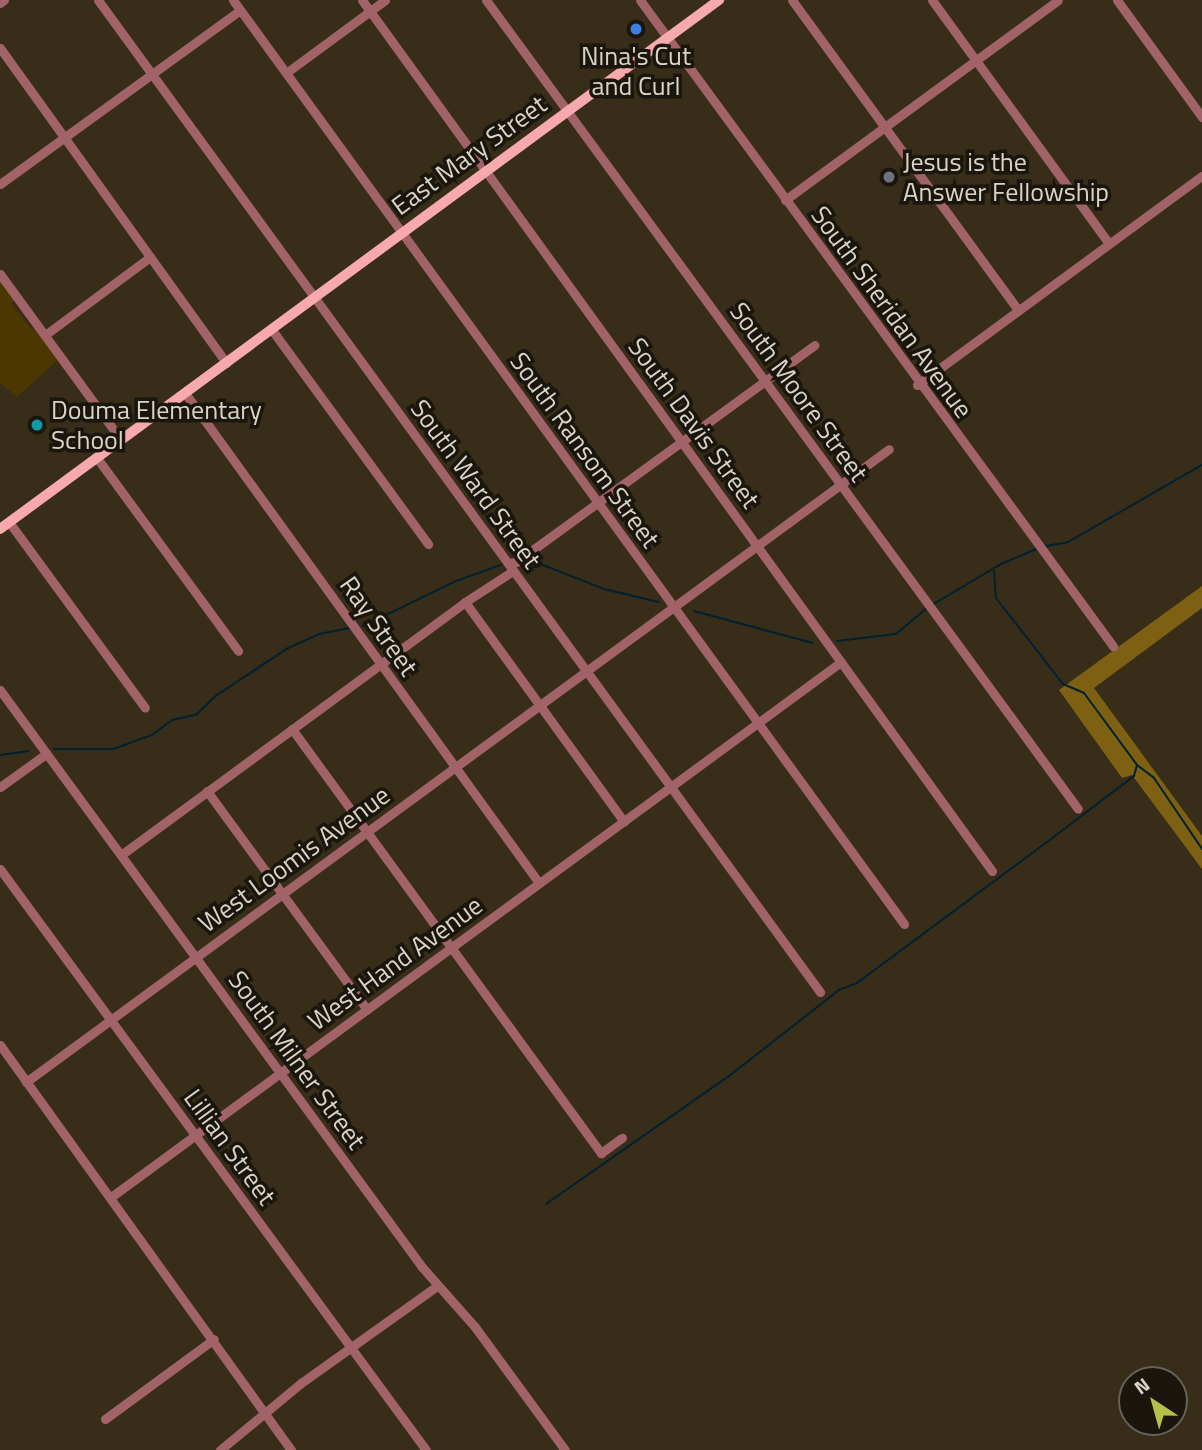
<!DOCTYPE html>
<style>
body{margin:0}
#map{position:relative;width:1202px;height:1450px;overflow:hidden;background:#372d18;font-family:"Titillium Web",sans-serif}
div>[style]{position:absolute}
.green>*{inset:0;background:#4c3700}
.forest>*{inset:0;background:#7e6013}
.stream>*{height:2px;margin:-1px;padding:0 1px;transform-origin:1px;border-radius:1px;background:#012030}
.minor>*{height:9px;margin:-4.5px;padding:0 4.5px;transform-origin:4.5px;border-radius:4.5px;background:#a26368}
.major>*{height:10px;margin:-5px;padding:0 5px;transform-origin:5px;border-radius:5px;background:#f7a9ae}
.dots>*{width:19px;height:19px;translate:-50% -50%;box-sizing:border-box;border:4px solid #1a160d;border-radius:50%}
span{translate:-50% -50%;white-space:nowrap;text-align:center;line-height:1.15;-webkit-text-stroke:7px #1a160d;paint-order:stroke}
.poi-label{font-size:26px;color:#dad4c8}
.left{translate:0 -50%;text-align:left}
.street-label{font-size:26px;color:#dad4c8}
.north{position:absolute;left:1118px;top:1366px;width:70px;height:70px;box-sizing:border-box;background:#1a160d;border:2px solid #676258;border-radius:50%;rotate:324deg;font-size:19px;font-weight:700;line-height:28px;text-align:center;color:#dad4c8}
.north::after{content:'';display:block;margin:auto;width:24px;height:32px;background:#b7c148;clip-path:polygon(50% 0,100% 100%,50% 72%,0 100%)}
</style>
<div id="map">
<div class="green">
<div style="clip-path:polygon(0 274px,17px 298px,11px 303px,31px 329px,41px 330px,61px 357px,17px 397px,0 383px)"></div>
</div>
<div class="forest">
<div style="clip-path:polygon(1202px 586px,1202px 608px,1094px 688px,1202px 836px,1202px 869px,1132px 775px,1122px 778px,1059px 690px)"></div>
</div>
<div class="stream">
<div style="left:1046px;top:546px;width:22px;rotate:-10deg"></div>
<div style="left:1068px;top:542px;width:155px;rotate:-29.9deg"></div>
<div style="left:527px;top:569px;width:16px;rotate:-14deg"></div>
<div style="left:543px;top:565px;width:66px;rotate:21.5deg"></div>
<div style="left:604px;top:589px;width:56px;rotate:13.5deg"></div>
<div style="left:994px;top:571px;width:27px;rotate:86deg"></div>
<div style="left:996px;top:598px;width:109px;rotate:52.1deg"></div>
<div style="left:1063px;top:684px;width:23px;rotate:23deg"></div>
<div style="left:1084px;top:693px;width:89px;rotate:53.6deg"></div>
<div style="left:1137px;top:765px;width:21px;rotate:37deg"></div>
<div style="left:1154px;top:778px;width:86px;rotate:55.9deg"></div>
<div style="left:932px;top:605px;width:80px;rotate:-30.7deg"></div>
<div style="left:1001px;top:564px;width:39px;rotate:-23deg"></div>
<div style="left:694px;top:611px;width:123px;rotate:15.1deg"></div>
<div style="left:363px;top:626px;width:103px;rotate:-25.8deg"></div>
<div style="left:456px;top:581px;width:48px;rotate:-19.6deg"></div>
<div style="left:837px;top:641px;width:59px;rotate:-6.8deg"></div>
<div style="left:896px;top:634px;width:40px;rotate:-40deg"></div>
<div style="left:54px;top:749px;width:59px"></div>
<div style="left:113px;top:749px;width:41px;rotate:-19.7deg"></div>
<div style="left:152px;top:735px;width:25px;rotate:-37deg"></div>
<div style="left:172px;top:720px;width:26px;rotate:-13deg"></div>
<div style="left:197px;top:714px;width:28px;rotate:-44deg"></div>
<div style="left:217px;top:695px;width:85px;rotate:-33.5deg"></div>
<div style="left:288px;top:648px;width:34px;rotate:-24deg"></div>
<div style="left:319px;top:634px;width:31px;rotate:-11deg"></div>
<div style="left:0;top:755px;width:29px;rotate:-8deg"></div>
<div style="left:546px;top:1204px;width:223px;rotate:-35deg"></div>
<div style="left:729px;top:1076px;width:140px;rotate:-38deg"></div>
<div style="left:839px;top:990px;width:19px;rotate:-21deg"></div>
<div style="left:857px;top:983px;width:237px;rotate:-36.6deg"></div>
<div style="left:1047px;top:842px;width:109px;rotate:-37.2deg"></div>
<div style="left:1134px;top:776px;width:11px;rotate:-75deg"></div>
</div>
<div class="minor">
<div style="left:98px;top:0;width:1227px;rotate:53.95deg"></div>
<div style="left:233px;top:0;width:1142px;rotate:54.01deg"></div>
<div style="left:362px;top:0;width:1075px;rotate:54.12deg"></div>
<div style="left:486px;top:0;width:1002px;rotate:53.8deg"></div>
<div style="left:640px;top:0;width:801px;rotate:53.79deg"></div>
<div style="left:792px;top:0;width:384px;rotate:53.9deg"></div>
<div style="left:932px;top:0;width:301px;rotate:54deg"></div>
<div style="left:1117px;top:0;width:145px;rotate:54deg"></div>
<div style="left:0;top:3px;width:5px;rotate:-37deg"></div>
<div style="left:0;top:48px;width:388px;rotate:54.3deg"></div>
<div style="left:286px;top:73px;width:123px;rotate:-36.4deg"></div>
<div style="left:0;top:184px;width:296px;rotate:-35.9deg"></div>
<div style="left:785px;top:200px;width:338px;rotate:-36.2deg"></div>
<div style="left:0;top:274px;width:205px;rotate:53.9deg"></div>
<div style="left:272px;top:330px;width:265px;rotate:53.9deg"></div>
<div style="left:45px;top:335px;width:131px;rotate:-36.6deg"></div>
<div style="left:917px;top:385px;width:353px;rotate:-36.3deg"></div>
<div style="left:185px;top:393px;width:604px;rotate:54.15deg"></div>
<div style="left:97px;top:458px;width:239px;rotate:53.8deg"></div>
<div style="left:9px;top:522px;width:230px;rotate:53.8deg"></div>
<div style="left:508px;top:563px;width:8px;rotate:-7deg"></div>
<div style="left:516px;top:562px;width:369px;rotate:-36deg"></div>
<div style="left:465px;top:602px;width:271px;rotate:54.1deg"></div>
<div style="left:0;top:690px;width:715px;rotate:53.82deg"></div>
<div style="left:422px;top:1267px;width:80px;rotate:48.5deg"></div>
<div style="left:475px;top:1327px;width:152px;rotate:53.8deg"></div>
<div style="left:292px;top:729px;width:525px;rotate:53.92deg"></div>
<div style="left:601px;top:1153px;width:26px;rotate:-36deg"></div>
<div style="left:0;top:787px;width:57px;rotate:-35.7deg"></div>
<div style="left:207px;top:791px;width:271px;rotate:53.8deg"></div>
<div style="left:121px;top:855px;width:427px;rotate:-36.3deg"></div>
<div style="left:465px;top:602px;width:57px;rotate:-32.9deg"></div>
<div style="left:0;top:869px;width:720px;rotate:53.75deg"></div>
<div style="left:0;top:1045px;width:499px;rotate:54.3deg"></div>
<div style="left:26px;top:1082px;width:1070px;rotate:-36.26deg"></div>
<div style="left:111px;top:1197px;width:905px;rotate:-36.24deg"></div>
<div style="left:105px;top:1419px;width:135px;rotate:-36.3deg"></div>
<div style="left:220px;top:1450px;width:105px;rotate:-39.6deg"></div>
<div style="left:301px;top:1383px;width:167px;rotate:-35.5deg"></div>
</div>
<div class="major">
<div style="left:0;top:529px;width:893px;rotate:-36.34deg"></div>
</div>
<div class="dots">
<div style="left:636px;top:29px;background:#3f7fe0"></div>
<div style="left:889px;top:177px;background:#6b7280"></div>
<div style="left:37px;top:425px;background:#0f9aa8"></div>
</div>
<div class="poi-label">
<span style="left:636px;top:71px">Nina's Cut<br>and Curl</span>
<span class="left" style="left:903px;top:177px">Jesus is the<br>Answer Fellowship</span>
<span class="left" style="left:51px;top:425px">Douma Elementary<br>School</span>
</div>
<div class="street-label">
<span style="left:469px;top:155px;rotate:-36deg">East Mary Street</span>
<span style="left:892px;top:312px;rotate:54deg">South Sheridan Avenue</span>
<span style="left:799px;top:392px;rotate:54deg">South Moore Street</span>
<span style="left:694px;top:423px;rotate:54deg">South Davis Street</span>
<span style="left:585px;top:450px;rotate:54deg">South Ransom Street</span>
<span style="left:476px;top:484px;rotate:54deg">South Ward Street</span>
<span style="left:379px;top:626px;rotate:55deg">Ray Street</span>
<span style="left:294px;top:859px;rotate:-36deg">West Loomis Avenue</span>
<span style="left:395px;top:963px;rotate:-36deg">West Hand Avenue</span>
<span style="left:297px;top:1060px;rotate:54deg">South Milner Street</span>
<span style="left:230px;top:1147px;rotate:54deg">Lillian Street</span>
</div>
<div class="north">N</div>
</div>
